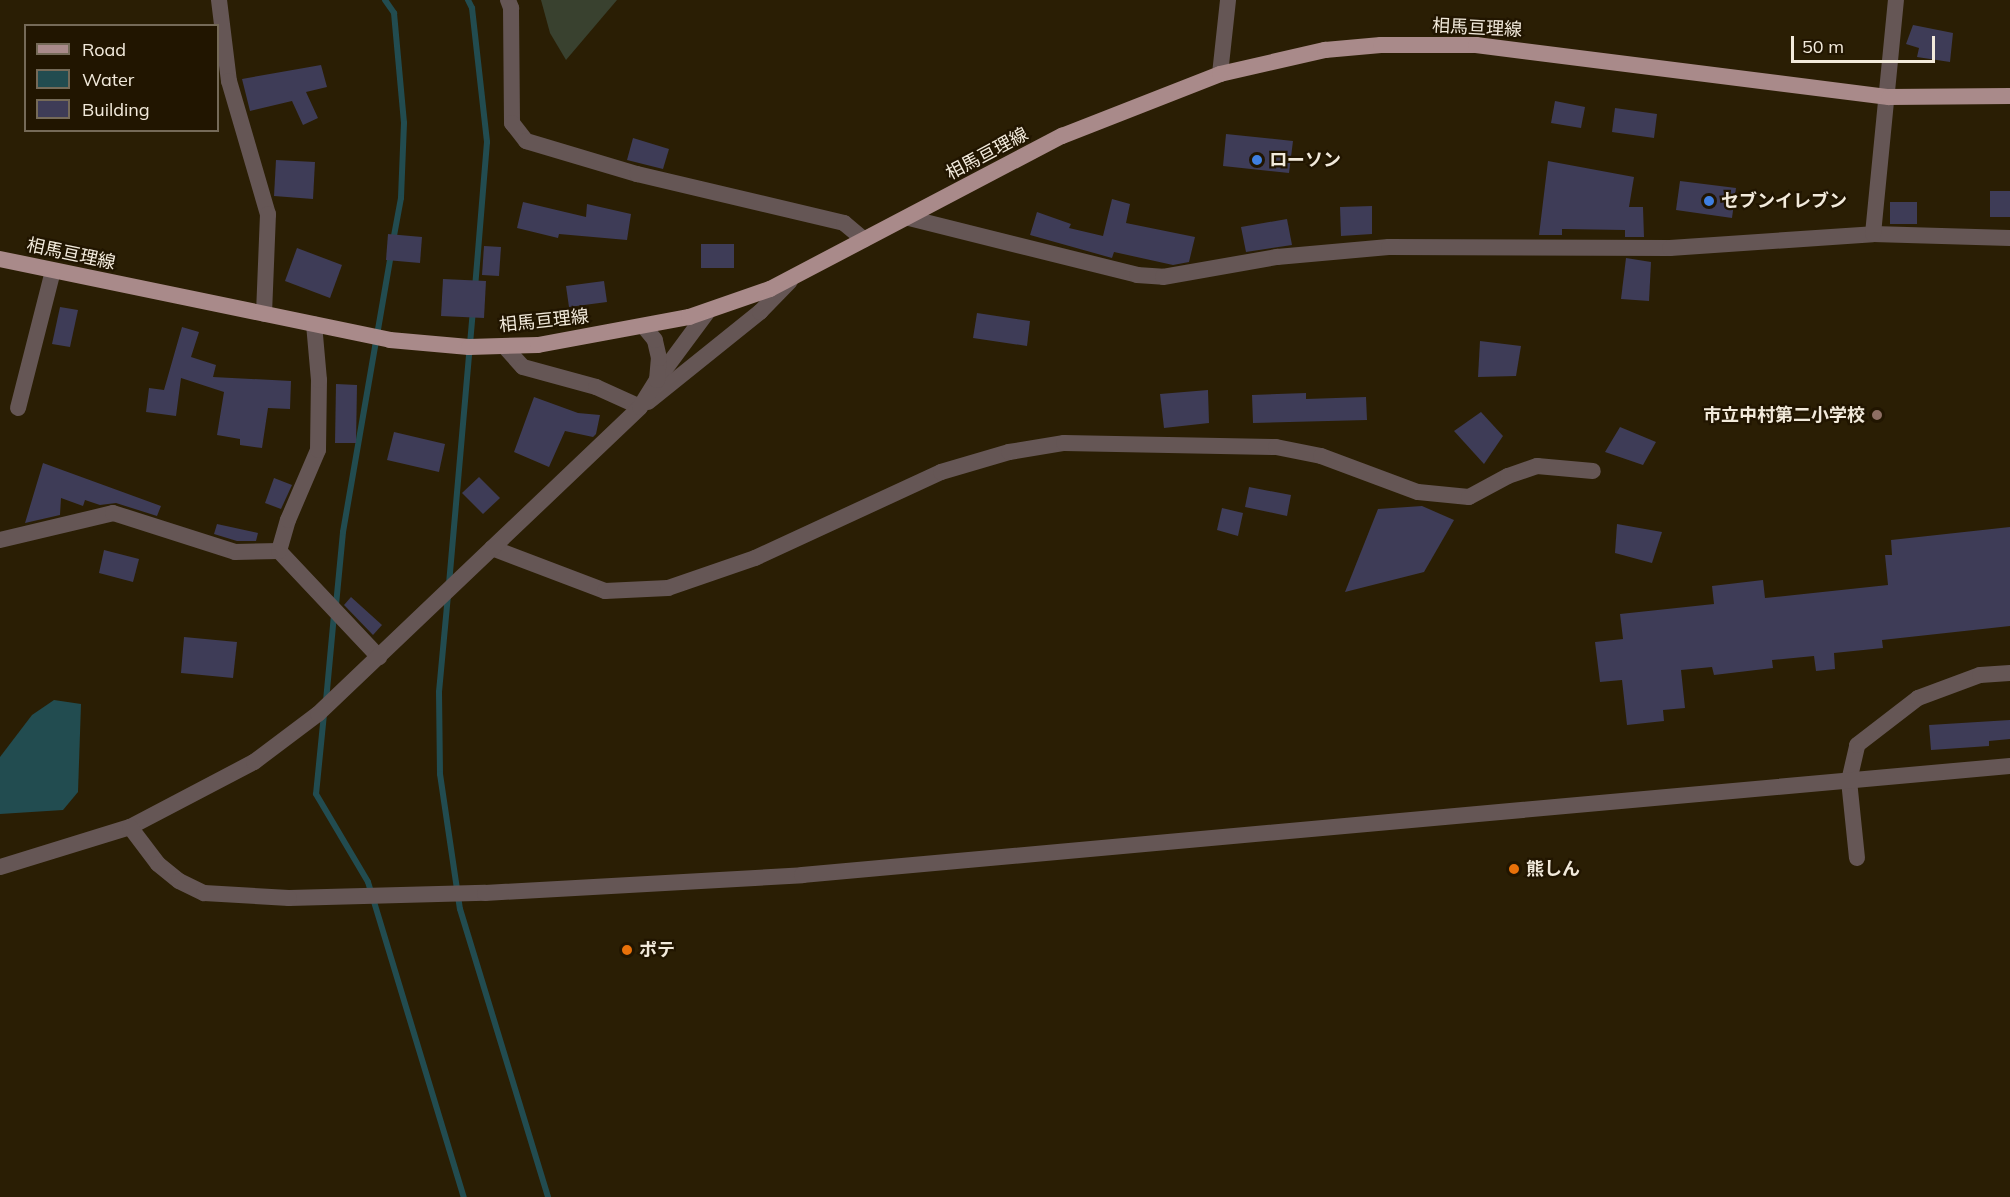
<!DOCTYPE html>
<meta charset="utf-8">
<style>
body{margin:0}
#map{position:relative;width:2010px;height:1197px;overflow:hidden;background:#2a1e04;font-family:Mulish,"Noto Sans JP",sans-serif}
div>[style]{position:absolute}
.green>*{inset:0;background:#39412f}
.water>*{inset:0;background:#224c50}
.stream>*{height:6px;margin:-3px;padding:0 3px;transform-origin:3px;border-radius:3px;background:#224c50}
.building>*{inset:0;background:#3e3c57}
.minor>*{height:16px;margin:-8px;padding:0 8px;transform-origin:8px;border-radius:8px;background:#655655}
.tertiary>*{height:16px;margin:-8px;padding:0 8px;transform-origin:8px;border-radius:8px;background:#655655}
.primary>*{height:16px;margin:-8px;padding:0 8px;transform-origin:8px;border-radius:8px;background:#a98a8a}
.dots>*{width:16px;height:16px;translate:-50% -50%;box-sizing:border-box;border:3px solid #211500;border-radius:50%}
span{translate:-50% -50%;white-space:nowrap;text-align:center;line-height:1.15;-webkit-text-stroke:4.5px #211500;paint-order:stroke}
.street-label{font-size:18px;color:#f2eadb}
.poi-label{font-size:18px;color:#f2eadb;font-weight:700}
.left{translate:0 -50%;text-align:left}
.right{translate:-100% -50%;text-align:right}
.legend{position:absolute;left:24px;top:24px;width:195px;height:108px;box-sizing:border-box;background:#211500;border:2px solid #756a58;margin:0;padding:8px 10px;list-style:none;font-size:18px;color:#f2eadb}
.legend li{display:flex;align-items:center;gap:12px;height:30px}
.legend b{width:30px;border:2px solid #756a58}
.scale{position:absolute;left:1791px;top:36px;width:144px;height:27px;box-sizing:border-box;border:3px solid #f2eadb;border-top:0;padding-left:8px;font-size:18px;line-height:21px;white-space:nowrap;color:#f2eadb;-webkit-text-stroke:4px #211500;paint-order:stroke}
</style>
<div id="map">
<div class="green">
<div style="clip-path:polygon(541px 0,617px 0,566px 60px,550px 33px)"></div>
</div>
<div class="water">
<div style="clip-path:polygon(54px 700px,81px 704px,78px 792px,63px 810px,0 814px,0 757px,32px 715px)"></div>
</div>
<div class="stream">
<div style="left:385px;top:0;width:16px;rotate:55deg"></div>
<div style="left:394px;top:13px;width:110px;rotate:84.8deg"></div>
<div style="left:404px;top:123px;width:75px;rotate:92.3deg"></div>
<div style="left:401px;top:198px;width:44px;rotate:100.5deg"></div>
<div style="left:468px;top:0;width:9px;rotate:63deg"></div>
<div style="left:472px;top:8px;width:135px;rotate:83.6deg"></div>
<div style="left:487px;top:142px;width:147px;rotate:94.7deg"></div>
<div style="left:449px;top:584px;width:274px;rotate:-85deg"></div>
<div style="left:448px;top:595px;width:97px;rotate:95.3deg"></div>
<div style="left:439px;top:692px;width:82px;rotate:89.3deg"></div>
<div style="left:440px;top:774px;width:136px;rotate:81.6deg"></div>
<div style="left:460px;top:909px;width:301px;rotate:73deg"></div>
<div style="left:336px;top:605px;width:73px;rotate:-84.5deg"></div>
<div style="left:343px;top:532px;width:282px;rotate:-80.2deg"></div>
<div style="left:326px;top:701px;width:86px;rotate:-84.7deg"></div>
<div style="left:324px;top:714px;width:80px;rotate:95.7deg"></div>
<div style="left:316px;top:794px;width:102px;rotate:59.4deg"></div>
<div style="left:368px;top:882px;width:329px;rotate:73.1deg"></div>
</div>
<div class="building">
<div style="clip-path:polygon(1913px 25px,1953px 33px,1950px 62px,1917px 57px,1919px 48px,1906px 44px)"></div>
<div style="clip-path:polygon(321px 65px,327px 87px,306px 92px,318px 118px,303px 125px,292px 101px,250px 111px,242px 79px)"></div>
<div style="clip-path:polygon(1555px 101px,1585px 107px,1581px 128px,1551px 123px)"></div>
<div style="clip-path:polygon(1615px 108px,1657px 114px,1654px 138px,1612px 132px)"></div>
<div style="clip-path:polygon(1226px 134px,1293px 141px,1289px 173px,1223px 166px)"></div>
<div style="clip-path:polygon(633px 138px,669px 149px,663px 169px,627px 160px)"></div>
<div style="clip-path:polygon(276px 160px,315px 162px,313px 199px,274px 196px)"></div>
<div style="clip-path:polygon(1548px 161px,1634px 177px,1629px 207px,1643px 207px,1644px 237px,1625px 237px,1625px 230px,1562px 229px,1562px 235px,1539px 235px)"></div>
<div style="clip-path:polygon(1680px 181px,1736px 188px,1732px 218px,1676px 210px)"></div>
<div style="clip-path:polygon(1990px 191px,2010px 191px,2010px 217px,1990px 217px)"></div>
<div style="clip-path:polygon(1112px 199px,1130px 204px,1126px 223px,1195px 237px,1189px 262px,1173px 265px,1114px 252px,1112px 258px,1030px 235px,1037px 212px,1071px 224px,1069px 228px,1103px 236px)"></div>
<div style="clip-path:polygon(523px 202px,586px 217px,587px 204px,631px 214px,627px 240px,559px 234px,558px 238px,517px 228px)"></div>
<div style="clip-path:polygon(1890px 202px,1917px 202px,1917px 224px,1890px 224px)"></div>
<div style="clip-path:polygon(1372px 206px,1372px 234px,1341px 236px,1340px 207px)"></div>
<div style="clip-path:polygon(1287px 219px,1292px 245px,1246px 252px,1241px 227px)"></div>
<div style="clip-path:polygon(388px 234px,422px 237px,420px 263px,386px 260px)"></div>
<div style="clip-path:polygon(701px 244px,734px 244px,734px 268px,701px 268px)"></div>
<div style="clip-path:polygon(484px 246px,501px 247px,499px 276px,482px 275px)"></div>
<div style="clip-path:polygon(297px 248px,342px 265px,330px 298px,285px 281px)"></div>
<div style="clip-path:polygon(1626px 258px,1651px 262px,1649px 301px,1621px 299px)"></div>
<div style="clip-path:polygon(443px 279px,486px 281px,484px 318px,441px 316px)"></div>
<div style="clip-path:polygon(604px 281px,607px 302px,569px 307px,566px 286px)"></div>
<div style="clip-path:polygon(60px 307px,78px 310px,70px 347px,52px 344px)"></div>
<div style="clip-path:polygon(977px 313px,1030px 321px,1027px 346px,973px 338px)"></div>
<div style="clip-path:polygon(182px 327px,199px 332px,191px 357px,216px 365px,213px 377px,291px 381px,290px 409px,268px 408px,262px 448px,240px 445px,240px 439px,217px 435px,224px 392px,181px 378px,176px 416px,146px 412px,149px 388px,164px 390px)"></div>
<div style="clip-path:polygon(1480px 341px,1521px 346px,1516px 376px,1478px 377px)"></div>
<div style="clip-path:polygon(336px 384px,357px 385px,356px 443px,335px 443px)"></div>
<div style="clip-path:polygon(1208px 390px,1209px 423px,1164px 428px,1160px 394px)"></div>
<div style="clip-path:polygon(1306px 393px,1306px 399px,1366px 397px,1367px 420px,1253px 423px,1252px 395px)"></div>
<div style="clip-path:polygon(534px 397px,578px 413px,600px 415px,596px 434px,593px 437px,565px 431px,549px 467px,514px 452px)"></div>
<div style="clip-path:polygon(1481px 412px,1503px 436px,1484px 464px,1454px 431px)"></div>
<div style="clip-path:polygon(1620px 427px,1656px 442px,1643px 465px,1605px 452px)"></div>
<div style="clip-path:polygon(394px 432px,445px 444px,439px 472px,387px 460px)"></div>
<div style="clip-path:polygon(43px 463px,161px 506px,157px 516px,116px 503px,100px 505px,85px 500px,83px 506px,61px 498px,60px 515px,25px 523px)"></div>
<div style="clip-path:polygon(479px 477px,500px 498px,483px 514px,462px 493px)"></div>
<div style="clip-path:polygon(274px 478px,292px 485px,281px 509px,265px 503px)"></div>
<div style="clip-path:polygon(1249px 487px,1291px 495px,1287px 516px,1245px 507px)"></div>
<div style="clip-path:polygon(1422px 506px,1454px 520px,1424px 572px,1345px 592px,1378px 509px)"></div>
<div style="clip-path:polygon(1222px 508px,1243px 513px,1238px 536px,1217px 530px)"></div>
<div style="clip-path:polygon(217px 524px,258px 533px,256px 541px,237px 541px,214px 534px)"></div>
<div style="clip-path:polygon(1617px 524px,1662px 532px,1652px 563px,1615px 553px)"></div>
<div style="clip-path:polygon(2010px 527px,2010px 626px,1882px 640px,1883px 648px,1834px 653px,1835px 669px,1816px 671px,1814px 656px,1772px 660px,1773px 668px,1714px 675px,1712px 667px,1681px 670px,1685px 708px,1663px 710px,1664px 721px,1627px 725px,1622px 680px,1600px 682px,1595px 642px,1623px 639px,1620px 614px,1714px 604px,1712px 586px,1763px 580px,1765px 598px,1888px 585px,1885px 555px,1892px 555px,1891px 540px)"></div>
<div style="clip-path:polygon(104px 550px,139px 559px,133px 582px,99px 573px)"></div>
<div style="clip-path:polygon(351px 597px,382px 625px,373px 635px,344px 605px)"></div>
<div style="clip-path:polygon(184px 637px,237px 642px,233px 678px,181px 673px)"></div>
<div style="clip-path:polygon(2010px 720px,2010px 739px,1989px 741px,1989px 746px,1931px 750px,1929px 725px)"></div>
</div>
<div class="minor">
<div style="left:219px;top:0;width:82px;rotate:83deg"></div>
<div style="left:229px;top:81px;width:139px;rotate:73.7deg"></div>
<div style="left:268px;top:214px;width:100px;rotate:92.3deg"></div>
<div style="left:508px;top:0;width:9px;rotate:69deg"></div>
<div style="left:511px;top:8px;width:115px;rotate:89.5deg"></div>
<div style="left:512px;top:123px;width:23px;rotate:52deg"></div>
<div style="left:526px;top:141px;width:116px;rotate:16.6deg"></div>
<div style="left:637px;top:174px;width:213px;rotate:13.3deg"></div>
<div style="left:844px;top:223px;width:26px;rotate:40deg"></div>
<div style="left:909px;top:218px;width:235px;rotate:14deg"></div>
<div style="left:1137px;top:275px;width:26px;rotate:4deg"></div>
<div style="left:1163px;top:277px;width:116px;rotate:-10deg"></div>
<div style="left:1277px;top:257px;width:112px;rotate:-5.1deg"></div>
<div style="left:1389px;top:247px;width:281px;rotate:0.2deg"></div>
<div style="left:1670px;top:248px;width:203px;rotate:-3.9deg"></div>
<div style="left:1873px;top:234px;width:137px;rotate:1.7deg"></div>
<div style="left:1873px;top:234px;width:235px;rotate:-84.4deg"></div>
<div style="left:504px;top:346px;width:28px;rotate:48deg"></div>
<div style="left:523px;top:367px;width:76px;rotate:15.3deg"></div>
<div style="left:596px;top:387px;width:48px;rotate:24.4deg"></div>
<div style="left:18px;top:408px;width:141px;rotate:-75.7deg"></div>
<div style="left:0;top:540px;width:116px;rotate:-13.4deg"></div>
<div style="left:113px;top:513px;width:128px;rotate:17.7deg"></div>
<div style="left:235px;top:552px;width:44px;rotate:-1.3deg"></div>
<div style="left:279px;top:551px;width:146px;rotate:46.7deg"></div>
<div style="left:492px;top:548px;width:121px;rotate:20.8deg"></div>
<div style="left:605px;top:591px;width:63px;rotate:-2.7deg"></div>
<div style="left:668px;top:588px;width:92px;rotate:-19deg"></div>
<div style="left:755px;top:558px;width:205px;rotate:-24.8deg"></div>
<div style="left:941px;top:472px;width:71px;rotate:-16.4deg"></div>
<div style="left:1009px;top:452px;width:56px;rotate:-9.3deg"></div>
<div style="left:1064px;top:443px;width:212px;rotate:1.1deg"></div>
<div style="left:1276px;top:447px;width:46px;rotate:11.3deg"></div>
<div style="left:1321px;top:456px;width:103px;rotate:20.4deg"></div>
<div style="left:1418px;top:492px;width:51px;rotate:5.6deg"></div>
<div style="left:1469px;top:497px;width:44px;rotate:-28.3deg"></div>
<div style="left:1508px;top:476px;width:31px;rotate:-19deg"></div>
<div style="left:1537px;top:466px;width:56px;rotate:5.1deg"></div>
<div style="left:279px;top:551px;width:32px;rotate:-74deg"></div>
<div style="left:288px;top:520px;width:76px;rotate:-66.8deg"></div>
<div style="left:318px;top:450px;width:70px;rotate:-89.2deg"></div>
<div style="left:319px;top:380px;width:56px;rotate:-95.1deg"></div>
<div style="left:1857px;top:858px;width:77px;rotate:-95.9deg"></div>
<div style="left:1849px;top:781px;width:37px;rotate:-77deg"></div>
<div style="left:1857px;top:745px;width:77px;rotate:-37.6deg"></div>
<div style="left:1918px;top:698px;width:66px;rotate:-20.4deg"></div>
<div style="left:1980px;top:675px;width:30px;rotate:-4deg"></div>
<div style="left:289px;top:898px;width:196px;rotate:-1.5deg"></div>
</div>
<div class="tertiary">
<div style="left:1220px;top:74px;width:74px;rotate:-83.8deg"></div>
<div style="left:657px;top:380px;width:86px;rotate:-53.5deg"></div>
<div style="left:648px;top:402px;width:144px;rotate:-38.8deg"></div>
<div style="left:760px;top:312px;width:43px;rotate:-45.9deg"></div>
<div style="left:130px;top:827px;width:140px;rotate:-27.7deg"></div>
<div style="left:254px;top:762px;width:80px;rotate:-36.9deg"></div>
<div style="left:318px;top:714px;width:445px;rotate:-43.6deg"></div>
<div style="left:640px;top:407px;width:32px;rotate:-58deg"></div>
<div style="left:657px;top:380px;width:22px;rotate:-85deg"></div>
<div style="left:659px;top:358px;width:18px;rotate:-103deg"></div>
<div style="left:655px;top:340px;width:17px;rotate:-130deg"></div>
<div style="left:0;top:867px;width:136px;rotate:-17.1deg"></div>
<div style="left:130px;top:827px;width:46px;rotate:52.9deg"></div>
<div style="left:158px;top:864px;width:27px;rotate:39deg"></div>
<div style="left:179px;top:881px;width:28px;rotate:26deg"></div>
<div style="left:204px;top:893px;width:85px;rotate:3.4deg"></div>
<div style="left:485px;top:893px;width:318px;rotate:-3.2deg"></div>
<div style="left:802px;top:875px;width:1213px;rotate:-5.16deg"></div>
</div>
<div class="primary">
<div style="left:0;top:259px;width:398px;rotate:11.7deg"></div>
<div style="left:390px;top:340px;width:79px;rotate:5.1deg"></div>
<div style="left:469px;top:347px;width:69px;rotate:-1.7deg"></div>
<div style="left:538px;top:345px;width:154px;rotate:-10.5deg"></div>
<div style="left:689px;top:317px;width:86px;rotate:-19.1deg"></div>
<div style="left:770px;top:289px;width:330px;rotate:-27.7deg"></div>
<div style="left:1062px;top:136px;width:170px;rotate:-21.4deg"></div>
<div style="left:1220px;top:74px;width:108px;rotate:-12.9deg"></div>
<div style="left:1325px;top:50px;width:56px;rotate:-5.1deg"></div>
<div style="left:1381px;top:45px;width:95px"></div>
<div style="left:1476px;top:45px;width:416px;rotate:7.2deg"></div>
<div style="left:1889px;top:97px;width:121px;rotate:-0.5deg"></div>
</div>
<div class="dots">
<div style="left:1257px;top:160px;background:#3f7fe0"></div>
<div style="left:1709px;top:201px;background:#3f7fe0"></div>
<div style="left:1877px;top:415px;background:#8d6e63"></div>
<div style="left:1514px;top:869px;background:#e8710a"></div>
<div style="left:627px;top:950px;background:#e8710a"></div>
</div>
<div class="street-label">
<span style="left:1477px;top:28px;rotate:3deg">相馬亘理線</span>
<span style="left:987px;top:154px;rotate:-28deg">相馬亘理線</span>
<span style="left:71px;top:254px;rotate:12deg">相馬亘理線</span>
<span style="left:544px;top:321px;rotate:-6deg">相馬亘理線</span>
</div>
<div class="poi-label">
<span class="left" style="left:1269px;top:160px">ローソン</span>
<span class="left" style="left:1721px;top:201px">セブンイレブン</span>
<span class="right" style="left:1865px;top:415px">市立中村第二小学校</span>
<span class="left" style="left:1526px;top:869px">熊しん</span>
<span class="left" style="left:639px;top:950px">ポテ</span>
</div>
<ul class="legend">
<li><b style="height:8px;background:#a98a8a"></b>Road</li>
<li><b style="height:16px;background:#224c50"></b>Water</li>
<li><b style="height:16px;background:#3e3c57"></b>Building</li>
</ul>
<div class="scale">50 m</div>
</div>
